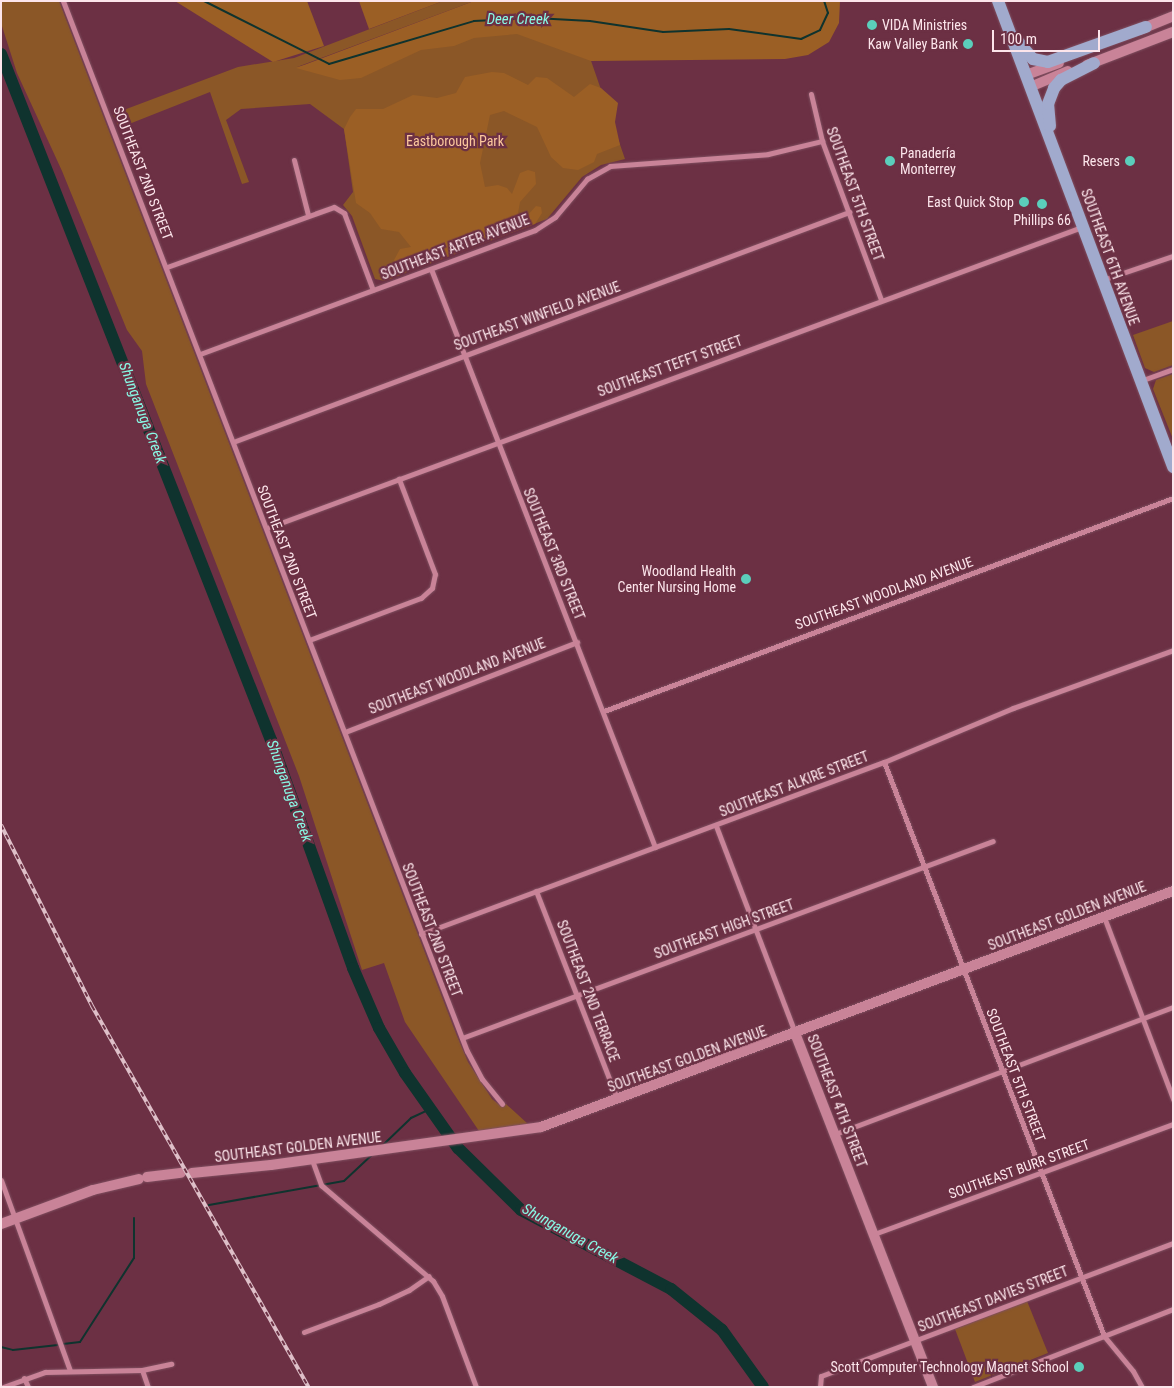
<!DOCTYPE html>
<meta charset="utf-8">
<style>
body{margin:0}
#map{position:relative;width:1174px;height:1388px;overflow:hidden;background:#6c3044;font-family:"Roboto Condensed",sans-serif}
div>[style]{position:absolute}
.green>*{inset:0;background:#8b5727}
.forest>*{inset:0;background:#9b5f25}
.stream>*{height:2px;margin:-1px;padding:0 1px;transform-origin:1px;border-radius:1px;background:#0f332e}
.river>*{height:12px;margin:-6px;padding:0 6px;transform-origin:6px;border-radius:6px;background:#0f332e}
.roads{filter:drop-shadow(0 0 1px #7f4f60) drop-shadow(0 0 1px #7f4f60)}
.street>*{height:5px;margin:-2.5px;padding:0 2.5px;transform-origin:2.5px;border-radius:2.5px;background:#c98398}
.secondary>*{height:10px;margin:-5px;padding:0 5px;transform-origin:5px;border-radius:5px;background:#c98398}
.primary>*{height:12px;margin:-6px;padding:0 6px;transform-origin:6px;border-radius:6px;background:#a1aacd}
.rail>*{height:4px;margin-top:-2px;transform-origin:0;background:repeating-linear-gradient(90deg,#6c3044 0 5.5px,#debfc8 0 11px);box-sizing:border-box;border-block:1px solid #debfc8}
.dots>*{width:14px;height:14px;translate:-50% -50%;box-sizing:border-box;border:2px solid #6c3044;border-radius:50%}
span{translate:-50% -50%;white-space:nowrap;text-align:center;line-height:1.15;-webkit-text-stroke:4.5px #6c3044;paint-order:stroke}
.poi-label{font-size:14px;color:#fce5eb}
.left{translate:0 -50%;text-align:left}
.right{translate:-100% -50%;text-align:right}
.park-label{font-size:14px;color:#fcc89d}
.street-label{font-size:14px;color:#fce5eb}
.water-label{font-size:15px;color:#88fae6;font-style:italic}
.frame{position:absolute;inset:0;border:2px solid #fce5eb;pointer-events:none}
.scale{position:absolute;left:992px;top:30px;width:108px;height:22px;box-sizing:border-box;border:2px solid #fce5eb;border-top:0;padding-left:6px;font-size:15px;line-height:18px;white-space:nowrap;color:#fce5eb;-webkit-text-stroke:4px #6c3044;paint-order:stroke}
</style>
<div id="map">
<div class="green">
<div style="clip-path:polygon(1px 1px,59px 1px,457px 1036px,468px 1062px,492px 1099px,502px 1107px,506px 1104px,528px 1124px,479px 1131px,405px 1022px,384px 963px,362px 970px,299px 776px,146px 384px,142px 351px,127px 330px,62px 171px,17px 73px,1px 23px)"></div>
<div style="clip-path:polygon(443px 1px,474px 1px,297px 67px,472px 25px,579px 26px,625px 159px,601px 165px,582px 177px,547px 219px,385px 281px,375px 279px,352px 216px,343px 205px,353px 192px,344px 129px,310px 104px,241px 109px,226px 120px,249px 182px,242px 184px,210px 92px,119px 128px,113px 114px,238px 67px,294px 58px)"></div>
<div style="clip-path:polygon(1173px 321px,1173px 365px,1154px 372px,1145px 368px,1133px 335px)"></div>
<div style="clip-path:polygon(1173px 374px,1173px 439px,1153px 389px,1156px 380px)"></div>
<div style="clip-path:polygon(1027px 1301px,1048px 1353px,975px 1382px,955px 1329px)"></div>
</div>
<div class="forest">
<div style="clip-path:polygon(175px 1px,307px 1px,324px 46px,273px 62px)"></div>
<div style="clip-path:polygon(359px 1px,443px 1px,369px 29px)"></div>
<div style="clip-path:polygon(474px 1px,840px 1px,839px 23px,829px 42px,808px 55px,785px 59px,591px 61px,517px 34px,474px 38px,454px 46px,421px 50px,361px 78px,340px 80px,296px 68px)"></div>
<div style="clip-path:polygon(492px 72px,504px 73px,528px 85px,536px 77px,547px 78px,574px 97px,590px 84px,601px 88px,618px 103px,615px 122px,620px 145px,597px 154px,594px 162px,578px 170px,563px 168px,551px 157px,537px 127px,504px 111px,490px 115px,480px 163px,485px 187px,498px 185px,507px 188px,512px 194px,520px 173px,528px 170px,535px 172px,536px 184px,520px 202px,518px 213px,525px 218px,536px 206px,541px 207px,542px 213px,535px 224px,412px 270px,398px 267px,394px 260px,400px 249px,411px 247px,399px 232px,381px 229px,370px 213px,356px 203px,344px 129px,350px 117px,356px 109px,383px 109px,413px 95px,437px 98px,456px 93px,465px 77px)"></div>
</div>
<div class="stream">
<div style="left:204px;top:1px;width:140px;rotate:26.7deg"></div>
<div style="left:329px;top:64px;width:151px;rotate:-16.5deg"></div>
<div style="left:474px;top:21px;width:61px;rotate:-2.8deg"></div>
<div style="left:535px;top:18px;width:55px;rotate:3.1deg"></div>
<div style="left:590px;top:21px;width:74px;rotate:8.6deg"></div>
<div style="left:663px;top:32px;width:66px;rotate:-2.6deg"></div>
<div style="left:729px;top:29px;width:73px;rotate:7.9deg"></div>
<div style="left:801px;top:39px;width:21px;rotate:-25deg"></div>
<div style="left:820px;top:30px;width:19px;rotate:-65deg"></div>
<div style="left:828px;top:13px;width:13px;rotate:-108deg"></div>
<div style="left:383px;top:1145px;width:39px;rotate:-44deg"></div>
<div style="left:411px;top:1118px;width:21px;rotate:-25deg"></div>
<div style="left:209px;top:1205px;width:137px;rotate:-10.1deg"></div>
<div style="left:344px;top:1181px;width:38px;rotate:-43deg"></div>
<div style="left:63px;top:1344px;width:17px;rotate:-7deg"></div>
<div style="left:80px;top:1342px;width:100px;rotate:-57.3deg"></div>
<div style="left:134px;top:1258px;width:40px;rotate:-90deg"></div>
<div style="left:1px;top:1347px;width:12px;rotate:14deg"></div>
<div style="left:13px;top:1350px;width:45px;rotate:-6.3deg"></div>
</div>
<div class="river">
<div style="left:1px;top:54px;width:737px;rotate:68.52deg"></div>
<div style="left:271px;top:740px;width:242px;rotate:70.2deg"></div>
<div style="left:353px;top:968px;width:65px;rotate:66.6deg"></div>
<div style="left:379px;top:1028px;width:52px;rotate:60deg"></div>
<div style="left:405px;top:1073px;width:92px;rotate:54.8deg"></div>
<div style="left:458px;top:1148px;width:88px;rotate:44.5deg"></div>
<div style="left:521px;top:1210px;width:170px;rotate:27.8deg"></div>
<div style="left:671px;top:1289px;width:65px;rotate:38.8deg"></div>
<div style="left:722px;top:1330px;width:70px;rotate:54.3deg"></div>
</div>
<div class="roads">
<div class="street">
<div style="left:63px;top:1px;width:1125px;rotate:68.96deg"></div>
<div style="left:467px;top:1051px;width:32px;rotate:62deg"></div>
<div style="left:482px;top:1079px;width:32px;rotate:51deg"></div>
<div style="left:811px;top:94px;width:48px;rotate:76.8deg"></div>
<div style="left:822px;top:141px;width:170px;rotate:69.6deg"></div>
<div style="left:294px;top:160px;width:57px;rotate:75.7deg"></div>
<div style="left:167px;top:267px;width:177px;rotate:-19.8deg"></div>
<div style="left:334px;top:207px;width:12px;rotate:31deg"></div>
<div style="left:344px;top:213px;width:82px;rotate:69.4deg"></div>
<div style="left:431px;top:269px;width:620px;rotate:68.82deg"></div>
<div style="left:1102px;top:280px;width:75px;rotate:-18.7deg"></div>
<div style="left:200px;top:354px;width:357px;rotate:-20.3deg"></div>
<div style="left:535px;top:230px;width:24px;rotate:-33deg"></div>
<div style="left:555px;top:217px;width:50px;rotate:-49.9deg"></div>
<div style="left:587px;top:179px;width:26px;rotate:-29deg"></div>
<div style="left:610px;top:166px;width:158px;rotate:-4.3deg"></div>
<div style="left:768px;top:154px;width:56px;rotate:-13.5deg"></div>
<div style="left:1140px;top:381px;width:35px;rotate:-20deg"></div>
<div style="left:233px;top:442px;width:658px;rotate:-20.47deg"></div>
<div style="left:267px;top:528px;width:869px;rotate:-20.27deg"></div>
<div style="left:309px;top:640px;width:120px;rotate:-20.6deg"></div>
<div style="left:421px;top:598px;width:15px;rotate:-42deg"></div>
<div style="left:432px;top:588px;width:14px;rotate:-78deg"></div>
<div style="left:435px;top:574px;width:102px;rotate:-110.8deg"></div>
<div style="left:604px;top:711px;width:608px;rotate:-20.52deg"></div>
<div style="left:345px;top:732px;width:249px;rotate:-21.2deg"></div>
<div style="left:884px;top:762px;width:615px;rotate:69.03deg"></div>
<div style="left:1104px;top:1336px;width:45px;rotate:50.4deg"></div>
<div style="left:1133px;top:1371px;width:18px;rotate:61deg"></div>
<div style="left:716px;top:826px;width:222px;rotate:69.1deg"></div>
<div style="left:536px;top:891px;width:223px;rotate:68.7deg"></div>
<div style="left:1104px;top:917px;width:195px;rotate:69.2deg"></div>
<div style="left:421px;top:934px;width:494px;rotate:-20.4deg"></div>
<div style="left:884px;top:762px;width:140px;rotate:-22.7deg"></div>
<div style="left:1013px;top:708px;width:170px;rotate:-19.9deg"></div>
<div style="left:462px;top:1038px;width:566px;rotate:-20.35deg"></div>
<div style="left:835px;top:1134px;width:361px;rotate:-20.6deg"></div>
<div style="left:312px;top:1160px;width:27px;rotate:70deg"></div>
<div style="left:321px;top:1185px;width:148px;rotate:40.6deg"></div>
<div style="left:433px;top:1281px;width:17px;rotate:59deg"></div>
<div style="left:442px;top:1296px;width:97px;rotate:69.5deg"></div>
<div style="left:1px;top:1180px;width:203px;rotate:70.1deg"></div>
<div style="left:874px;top:1234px;width:319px;rotate:-20.2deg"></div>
<div style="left:304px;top:1332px;width:80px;rotate:-20.5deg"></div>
<div style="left:379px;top:1304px;width:33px;rotate:-25deg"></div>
<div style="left:409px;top:1290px;width:24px;rotate:-35deg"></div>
<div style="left:142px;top:1370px;width:18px;rotate:71deg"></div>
<div style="left:24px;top:1378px;width:10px;rotate:66deg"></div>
<div style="left:3px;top:1387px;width:45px;rotate:-19.7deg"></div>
<div style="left:45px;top:1372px;width:97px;rotate:-1.2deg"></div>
<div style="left:142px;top:1370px;width:30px;rotate:-12deg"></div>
<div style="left:820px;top:1387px;width:11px;rotate:-85deg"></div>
<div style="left:821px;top:1376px;width:376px;rotate:-20.7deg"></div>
<div style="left:973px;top:1387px;width:215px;rotate:-21.3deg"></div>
</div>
<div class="secondary">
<div style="left:1139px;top:30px;width:37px;rotate:-22deg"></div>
<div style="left:1087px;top:65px;width:92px;rotate:-21deg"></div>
<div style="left:1026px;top:75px;width:35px;rotate:-20deg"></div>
<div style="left:1030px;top:87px;width:41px;rotate:-22.8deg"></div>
<div style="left:795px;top:1033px;width:380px;rotate:68.7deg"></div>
<div style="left:192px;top:1173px;width:79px;rotate:-5.8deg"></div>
<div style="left:271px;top:1165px;width:273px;rotate:-8deg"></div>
<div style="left:541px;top:1127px;width:675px;rotate:-20.48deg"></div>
<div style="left:147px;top:1177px;width:34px;rotate:-7deg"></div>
<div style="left:1px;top:1224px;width:98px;rotate:-20.3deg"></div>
<div style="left:93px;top:1190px;width:47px;rotate:-13.4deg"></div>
</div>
<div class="primary">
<div style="left:998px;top:1px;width:498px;rotate:69.4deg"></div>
<div style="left:1016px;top:39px;width:26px;rotate:50deg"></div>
<div style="left:1033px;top:59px;width:15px;rotate:11deg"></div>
<div style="left:1048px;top:62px;width:104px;rotate:-19.7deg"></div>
<div style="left:1050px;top:126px;width:22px;rotate:-95deg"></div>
<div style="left:1048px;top:104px;width:17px;rotate:-69deg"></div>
<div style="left:1054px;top:88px;width:11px;rotate:-49deg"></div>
<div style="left:1061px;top:80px;width:37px;rotate:-27deg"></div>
</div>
</div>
<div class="rail">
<div style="left:1px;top:825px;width:203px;rotate:63.3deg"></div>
<div style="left:92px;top:1006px;width:438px;rotate:60.4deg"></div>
</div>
<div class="dots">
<div style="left:872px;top:25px;background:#5bcebb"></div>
<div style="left:968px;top:44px;background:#5bcebb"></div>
<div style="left:890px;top:161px;background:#5bcebb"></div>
<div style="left:1130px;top:161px;background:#5bcebb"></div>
<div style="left:1024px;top:202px;background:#5bcebb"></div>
<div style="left:1042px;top:204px;background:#5bcebb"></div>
<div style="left:746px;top:579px;background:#5bcebb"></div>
<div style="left:1079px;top:1367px;background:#5bcebb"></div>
</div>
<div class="poi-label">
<span class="left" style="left:882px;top:25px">VIDA Ministries</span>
<span class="right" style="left:958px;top:44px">Kaw Valley Bank</span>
<span class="left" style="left:900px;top:161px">Panadería<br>Monterrey</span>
<span class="right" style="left:1120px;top:161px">Resers</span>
<span class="right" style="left:1014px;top:202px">East Quick Stop</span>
<span style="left:1042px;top:220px">Phillips 66</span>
<span class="right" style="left:736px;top:579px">Woodland Health<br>Center Nursing Home</span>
<span class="right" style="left:1069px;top:1367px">Scott Computer Technology Magnet School</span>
</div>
<div class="park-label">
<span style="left:455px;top:141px">Eastborough Park</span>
</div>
<div class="street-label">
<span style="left:143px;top:173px;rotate:69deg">SOUTHEAST 2ND STREET</span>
<span style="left:855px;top:194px;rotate:70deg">SOUTHEAST 5TH STREET</span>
<span style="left:455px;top:247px;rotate:-21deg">SOUTHEAST ARTER AVENUE</span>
<span style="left:1110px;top:257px;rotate:70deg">SOUTHEAST 6TH AVENUE</span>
<span style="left:537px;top:316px;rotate:-20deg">SOUTHEAST WINFIELD AVENUE</span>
<span style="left:670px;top:366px;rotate:-20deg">SOUTHEAST TEFFT STREET</span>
<span style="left:287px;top:552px;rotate:69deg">SOUTHEAST 2ND STREET</span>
<span style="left:554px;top:554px;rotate:68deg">SOUTHEAST 3RD STREET</span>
<span style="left:884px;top:593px;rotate:-20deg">SOUTHEAST WOODLAND AVENUE</span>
<span style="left:457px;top:676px;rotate:-21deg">SOUTHEAST WOODLAND AVENUE</span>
<span style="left:794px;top:784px;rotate:-21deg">SOUTHEAST ALKIRE STREET</span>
<span style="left:1067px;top:916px;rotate:-21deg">SOUTHEAST GOLDEN AVENUE</span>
<span style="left:724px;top:929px;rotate:-20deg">SOUTHEAST HIGH STREET</span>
<span style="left:432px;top:930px;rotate:69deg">SOUTHEAST 2ND STREET</span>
<span style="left:588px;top:991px;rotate:69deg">SOUTHEAST 2ND TERRACE</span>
<span style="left:687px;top:1059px;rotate:-20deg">SOUTHEAST GOLDEN AVENUE</span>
<span style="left:1016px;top:1075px;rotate:69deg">SOUTHEAST 5TH STREET</span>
<span style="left:837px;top:1101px;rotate:69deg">SOUTHEAST 4TH STREET</span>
<span style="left:298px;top:1147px;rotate:-7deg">SOUTHEAST GOLDEN AVENUE</span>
<span style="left:1019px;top:1169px;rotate:-20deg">SOUTHEAST BURR STREET</span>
<span style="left:993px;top:1299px;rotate:-21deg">SOUTHEAST DAVIES STREET</span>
</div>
<div class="water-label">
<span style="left:518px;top:20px">Deer Creek</span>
<span style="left:142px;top:413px;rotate:69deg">Shunganuga Creek</span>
<span style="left:289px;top:791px;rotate:70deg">Shunganuga Creek</span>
<span style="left:570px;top:1234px;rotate:29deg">Shunganuga Creek</span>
</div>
<div class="frame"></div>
<div class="scale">100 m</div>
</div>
